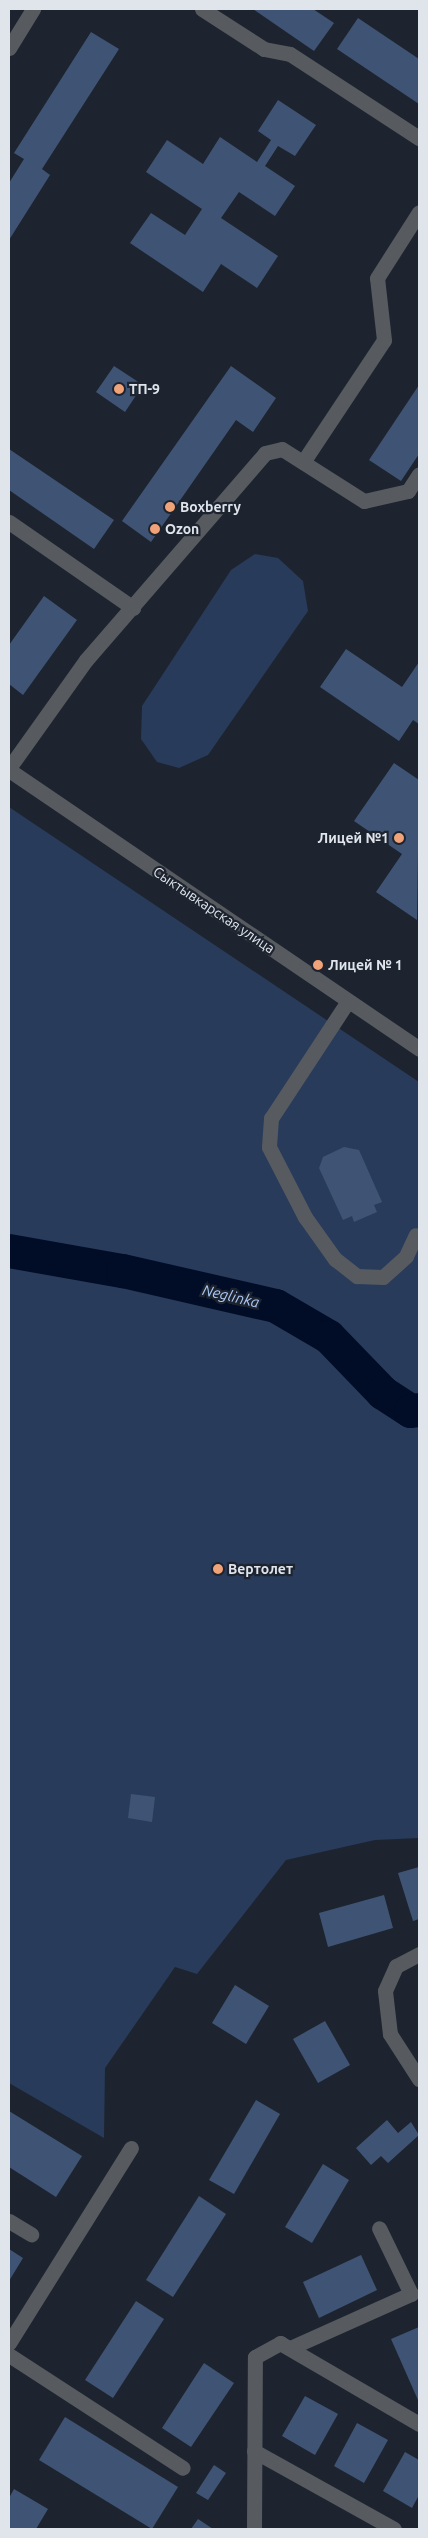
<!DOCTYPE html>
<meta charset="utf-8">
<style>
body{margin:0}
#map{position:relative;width:428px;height:2538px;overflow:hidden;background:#1d242f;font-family:Ubuntu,sans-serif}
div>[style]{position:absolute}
.green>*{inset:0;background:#283b5a}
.river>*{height:34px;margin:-17px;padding:0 17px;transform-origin:17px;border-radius:17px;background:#010d27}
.building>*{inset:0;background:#3f5474}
.minor>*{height:15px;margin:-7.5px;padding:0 7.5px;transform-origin:7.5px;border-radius:7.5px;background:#575b60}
.dots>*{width:14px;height:14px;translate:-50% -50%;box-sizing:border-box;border:2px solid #1d242f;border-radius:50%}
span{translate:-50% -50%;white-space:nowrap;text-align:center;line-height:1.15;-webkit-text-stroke:4.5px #1d242f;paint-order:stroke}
.poi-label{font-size:14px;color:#e0e5ec;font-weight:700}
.left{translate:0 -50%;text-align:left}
.right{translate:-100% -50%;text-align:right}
.street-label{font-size:14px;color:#e0e5ec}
.water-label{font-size:15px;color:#abc8f5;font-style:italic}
.frame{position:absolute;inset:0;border:10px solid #e0e5ec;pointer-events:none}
</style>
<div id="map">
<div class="green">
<div style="clip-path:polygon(255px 554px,278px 558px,303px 581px,308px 611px,208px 755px,179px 768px,157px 762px,141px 739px,142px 706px,231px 570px)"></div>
<div style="clip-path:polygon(9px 807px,419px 1082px,419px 1838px,375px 1840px,286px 1860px,197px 1974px,175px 1967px,105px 2068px,104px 2138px,9px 2083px)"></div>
</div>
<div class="river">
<div style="left:9px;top:1251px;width:116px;rotate:10deg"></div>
<div style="left:123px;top:1271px;width:157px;rotate:12.9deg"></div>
<div style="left:276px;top:1306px;width:61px;rotate:30.3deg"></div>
<div style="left:329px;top:1337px;width:78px;rotate:46deg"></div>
<div style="left:383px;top:1393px;width:33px;rotate:33deg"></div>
<div style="left:411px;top:1411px;width:8px;rotate:-7deg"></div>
</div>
<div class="building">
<div style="clip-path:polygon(253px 9px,313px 9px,334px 23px,314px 51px)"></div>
<div style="clip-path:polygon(358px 18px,419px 59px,419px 104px,337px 49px)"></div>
<div style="clip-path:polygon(91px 32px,119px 49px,42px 169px,50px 175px,9px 240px,9px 183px,24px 159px,14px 153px)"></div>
<div style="clip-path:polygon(278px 100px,316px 125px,295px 156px,278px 146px,265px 166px,295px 186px,275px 216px,239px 192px,221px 218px,278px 256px,257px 288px,221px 264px,203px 292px,130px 243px,151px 213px,185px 235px,202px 209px,146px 172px,167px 140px,203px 164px,220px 137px,257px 162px,271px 140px,258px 131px)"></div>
<div style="clip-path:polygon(114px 366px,143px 385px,125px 412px,96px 392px)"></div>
<div style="clip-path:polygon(231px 366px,276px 398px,253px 432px,236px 420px,151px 542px,122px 521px)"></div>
<div style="clip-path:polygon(419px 385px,419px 454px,401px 481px,369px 460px)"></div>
<div style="clip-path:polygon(9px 449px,114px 520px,94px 549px,9px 490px)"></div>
<div style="clip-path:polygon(44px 596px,77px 620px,23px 695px,9px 684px,9px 645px)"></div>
<div style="clip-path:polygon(346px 649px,402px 687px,419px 662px,419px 724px,413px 720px,399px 741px,320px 687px)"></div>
<div style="clip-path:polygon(394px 763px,419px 780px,417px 920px,376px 892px,402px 854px,354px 821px)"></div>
<div style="clip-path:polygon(344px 1147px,359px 1150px,382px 1202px,374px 1205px,377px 1212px,354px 1222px,352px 1216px,343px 1220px,319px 1168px,323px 1157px)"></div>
<div style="clip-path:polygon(131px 1794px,155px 1797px,152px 1822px,128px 1818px)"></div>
<div style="clip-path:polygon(419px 1867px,419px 1919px,413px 1921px,398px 1873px)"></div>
<div style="clip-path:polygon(384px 1895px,393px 1928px,328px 1947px,319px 1913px)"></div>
<div style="clip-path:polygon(235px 1985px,269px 2006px,246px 2044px,212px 2023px)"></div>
<div style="clip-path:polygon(325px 2021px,350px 2065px,318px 2083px,293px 2039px)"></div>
<div style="clip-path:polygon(256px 2100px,280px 2114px,234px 2194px,209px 2180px)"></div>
<div style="clip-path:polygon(9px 2111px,82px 2156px,56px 2197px,9px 2167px)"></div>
<div style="clip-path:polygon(387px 2120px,398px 2133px,411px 2122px,419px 2135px,388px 2163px,381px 2156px,371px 2165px,356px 2148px)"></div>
<div style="clip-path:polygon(323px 2164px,349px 2180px,312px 2243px,285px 2227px)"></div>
<div style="clip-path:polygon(199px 2196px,226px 2214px,173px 2297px,146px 2280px)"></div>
<div style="clip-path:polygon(9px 2249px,23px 2258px,9px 2281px)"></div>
<div style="clip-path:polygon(361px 2255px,377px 2290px,319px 2318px,303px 2282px)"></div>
<div style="clip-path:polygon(136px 2301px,164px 2319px,113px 2398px,85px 2380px)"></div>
<div style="clip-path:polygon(419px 2327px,419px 2399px,418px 2400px,391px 2339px)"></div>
<div style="clip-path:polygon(204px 2363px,234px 2383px,191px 2447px,162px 2428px)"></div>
<div style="clip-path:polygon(305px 2396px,338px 2414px,315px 2455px,282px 2436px)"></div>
<div style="clip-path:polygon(65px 2417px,178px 2487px,152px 2529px,39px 2460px)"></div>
<div style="clip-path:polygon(357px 2423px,388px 2440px,364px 2483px,334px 2466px)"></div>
<div style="clip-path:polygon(405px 2452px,419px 2460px,419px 2495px,412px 2508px,383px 2491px)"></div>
<div style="clip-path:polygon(214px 2465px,226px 2473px,208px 2500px,196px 2493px)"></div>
<div style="clip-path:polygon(14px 2489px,48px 2509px,36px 2529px,9px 2529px,9px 2498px)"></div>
<div style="clip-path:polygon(198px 2519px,213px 2529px,191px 2529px)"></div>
</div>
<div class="minor">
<div style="left:202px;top:9px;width:74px;rotate:32.8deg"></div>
<div style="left:264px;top:49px;width:26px;rotate:11deg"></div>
<div style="left:290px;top:54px;width:154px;rotate:33.1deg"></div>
<div style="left:9px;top:48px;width:46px;rotate:-58.4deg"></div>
<div style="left:303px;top:462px;width:146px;rotate:-56.4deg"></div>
<div style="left:384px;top:340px;width:62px;rotate:-96.4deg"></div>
<div style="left:377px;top:278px;width:78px;rotate:-57.5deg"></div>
<div style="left:9px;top:522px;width:151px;rotate:34.7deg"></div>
<div style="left:9px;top:768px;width:133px;rotate:-54.5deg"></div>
<div style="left:86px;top:660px;width:274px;rotate:-49.1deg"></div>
<div style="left:265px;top:453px;width:17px;rotate:-13deg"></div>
<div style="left:282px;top:449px;width:97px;rotate:32.4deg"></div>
<div style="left:364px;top:501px;width:45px;rotate:-12.8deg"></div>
<div style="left:408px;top:491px;width:20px;rotate:-57deg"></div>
<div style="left:9px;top:770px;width:496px;rotate:34.2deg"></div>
<div style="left:348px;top:1001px;width:140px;rotate:123.3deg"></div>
<div style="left:271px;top:1118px;width:29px;rotate:94deg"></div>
<div style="left:269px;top:1147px;width:79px;rotate:62.8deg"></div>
<div style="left:305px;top:1217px;width:52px;rotate:54.5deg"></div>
<div style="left:335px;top:1259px;width:28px;rotate:38deg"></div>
<div style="left:357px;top:1276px;width:26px;rotate:2deg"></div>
<div style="left:383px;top:1277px;width:31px;rotate:-42deg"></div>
<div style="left:406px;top:1256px;width:23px;rotate:-65deg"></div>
<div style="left:419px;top:1954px;width:26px;rotate:152deg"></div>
<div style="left:396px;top:1966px;width:27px;rotate:114deg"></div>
<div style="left:385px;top:1991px;width:43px;rotate:83.4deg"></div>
<div style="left:390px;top:2034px;width:54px;rotate:57.2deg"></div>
<div style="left:9px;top:2221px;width:26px;rotate:31deg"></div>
<div style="left:9px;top:2343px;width:230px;rotate:-58deg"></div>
<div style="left:290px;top:2348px;width:133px;rotate:-24.1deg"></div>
<div style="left:411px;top:2294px;width:73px;rotate:-115.9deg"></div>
<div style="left:9px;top:2355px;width:207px;rotate:33deg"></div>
<div style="left:254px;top:2451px;width:160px;rotate:29.1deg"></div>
<div style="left:254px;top:2529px;width:172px;rotate:-89.7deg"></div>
<div style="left:255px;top:2357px;width:29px;rotate:-29deg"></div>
<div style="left:280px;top:2343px;width:161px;rotate:30.2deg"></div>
</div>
<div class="dots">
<div style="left:119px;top:389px;background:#f0a278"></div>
<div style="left:170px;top:507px;background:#f0a278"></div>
<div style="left:155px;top:529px;background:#f0a278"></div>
<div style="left:399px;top:838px;background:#f0a278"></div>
<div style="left:318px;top:965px;background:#f0a278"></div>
<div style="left:218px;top:1569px;background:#f0a278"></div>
</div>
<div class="poi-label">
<span class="left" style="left:129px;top:389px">ТП-9</span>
<span class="left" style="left:180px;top:507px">Boxberry</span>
<span class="left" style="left:165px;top:529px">Ozon</span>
<span class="right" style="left:389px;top:838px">Лицей №1</span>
<span class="left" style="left:328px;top:965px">Лицей № 1</span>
<span class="left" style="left:228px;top:1569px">Вертолет</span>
</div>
<div class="street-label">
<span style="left:214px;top:910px;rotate:34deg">Сыктывкарская улица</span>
</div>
<div class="water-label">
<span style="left:231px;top:1296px;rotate:13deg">Neglinka</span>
</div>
<div class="frame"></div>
</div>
